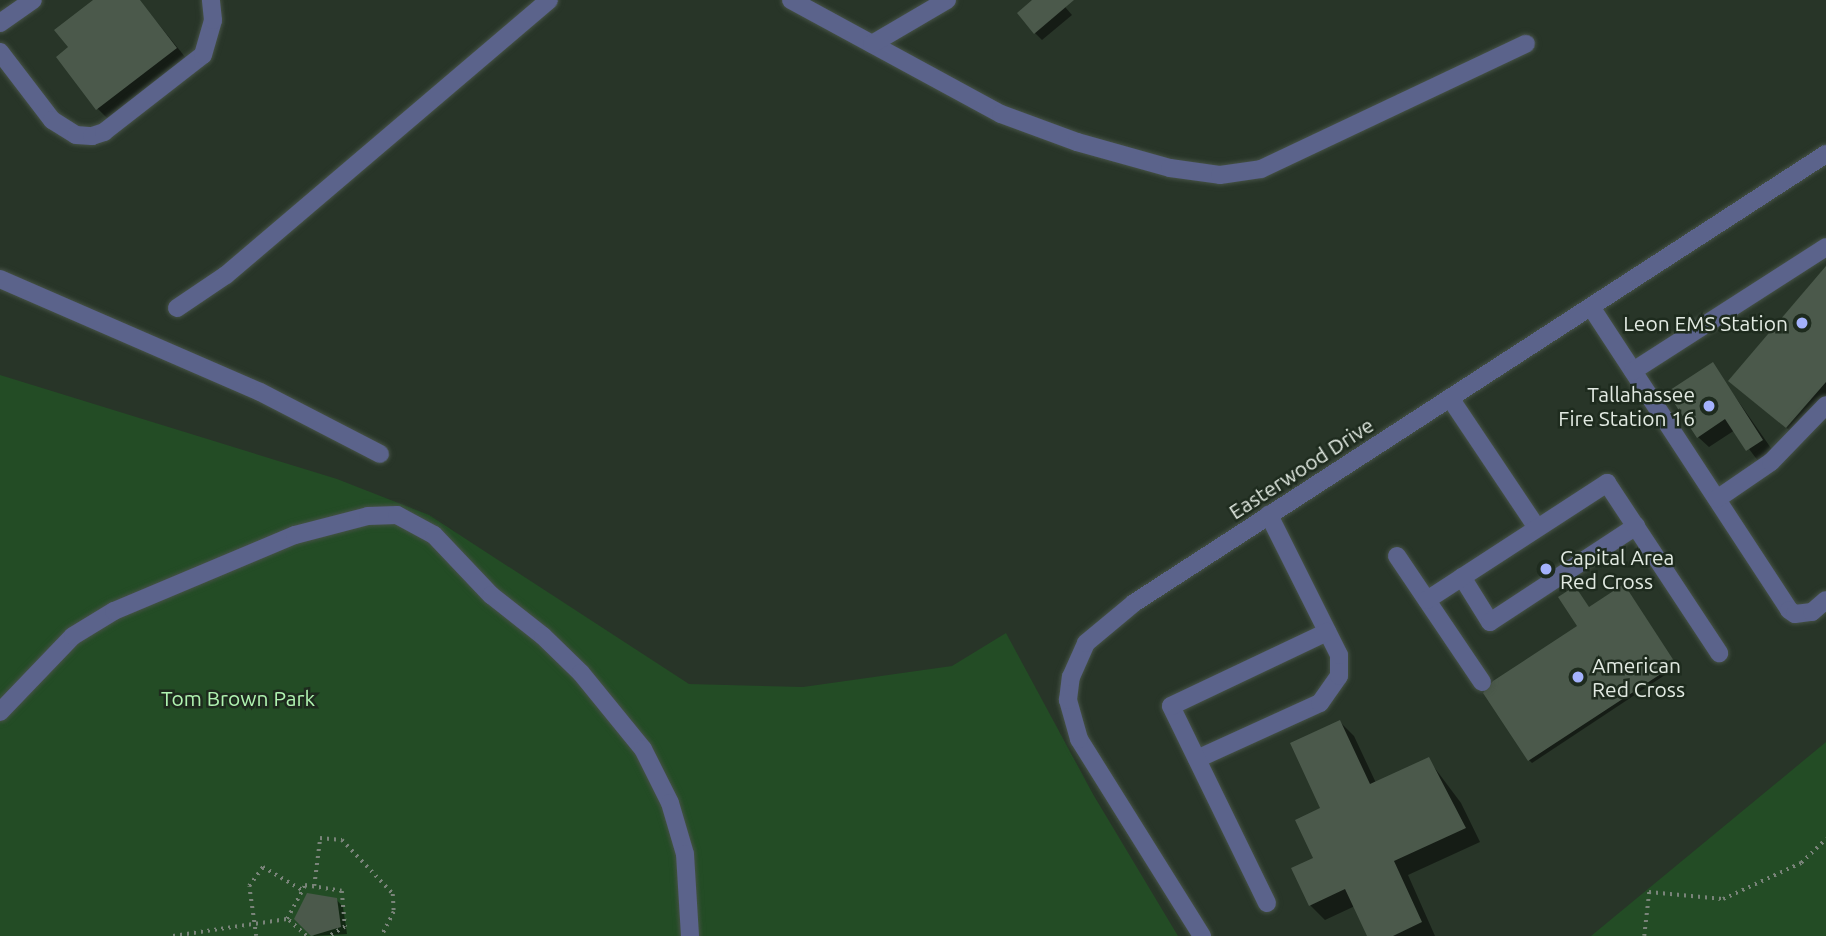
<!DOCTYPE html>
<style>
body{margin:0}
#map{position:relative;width:1826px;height:936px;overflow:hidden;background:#283528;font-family:Ubuntu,sans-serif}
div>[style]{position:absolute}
.green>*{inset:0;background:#234c25}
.shadow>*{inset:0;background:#0007}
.building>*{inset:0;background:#4b594b}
.path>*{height:3.5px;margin-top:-1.75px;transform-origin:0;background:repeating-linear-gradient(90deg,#7a847a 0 2px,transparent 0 7px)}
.roads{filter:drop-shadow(0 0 2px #465246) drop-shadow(0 0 2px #465246)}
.minor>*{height:18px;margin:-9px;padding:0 9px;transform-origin:9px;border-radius:9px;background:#5b638b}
.dots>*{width:19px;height:19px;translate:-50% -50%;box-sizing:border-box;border:4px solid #1e2b1e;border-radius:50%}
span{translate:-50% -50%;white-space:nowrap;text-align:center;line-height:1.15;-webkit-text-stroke:5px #1e2b1e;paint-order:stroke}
.poi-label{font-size:21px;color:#e2eae2}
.right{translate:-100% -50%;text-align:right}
.left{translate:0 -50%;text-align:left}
.street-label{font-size:21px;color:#e2eae2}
.park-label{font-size:21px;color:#b0f3b1}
</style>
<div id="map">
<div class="green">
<div style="clip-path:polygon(0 375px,337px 479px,429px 515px,689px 684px,803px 687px,952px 666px,1006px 633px,1094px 796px,1178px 936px,0 936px)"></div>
<div style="clip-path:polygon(1826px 742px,1826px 936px,1591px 936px)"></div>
</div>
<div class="shadow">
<div style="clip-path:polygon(96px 0,139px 0,190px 63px,112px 123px,98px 109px,70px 47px)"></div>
<div style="clip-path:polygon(1035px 0,1059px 0,1072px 15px,1042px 40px,1035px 33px)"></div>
<div style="clip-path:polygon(1826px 269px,1826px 413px,1802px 441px,1731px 380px)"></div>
<div style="clip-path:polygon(1713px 365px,1773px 451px,1758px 461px,1735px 430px,1709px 447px,1698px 437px)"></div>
<div style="clip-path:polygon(1627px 590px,1677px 667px,1532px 763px,1529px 760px,1589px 609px)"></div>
<div style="clip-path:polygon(1340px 722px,1354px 736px,1376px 783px,1428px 759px,1461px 803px,1480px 842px,1408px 875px,1435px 936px,1369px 936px,1355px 906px,1325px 920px,1310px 905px)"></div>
<div style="clip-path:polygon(336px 899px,343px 907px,347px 934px,314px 936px,296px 918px)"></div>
</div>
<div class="building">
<div style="clip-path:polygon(93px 0,140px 0,177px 48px,96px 110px,56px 57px,68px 47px,54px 30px)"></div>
<div style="clip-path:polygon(1032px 0,1074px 0,1034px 34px,1017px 13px)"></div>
<div style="clip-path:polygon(1826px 266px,1826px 382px,1786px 428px,1728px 381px)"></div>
<div style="clip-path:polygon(1713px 362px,1763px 440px,1746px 451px,1725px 419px,1697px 438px,1667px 392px)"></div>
<div style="clip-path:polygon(1624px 584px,1676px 664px,1528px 761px,1483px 693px,1493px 681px,1577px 626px,1558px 597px,1575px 586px,1589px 607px)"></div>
<div style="clip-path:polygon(1340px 720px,1370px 784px,1429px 757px,1466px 828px,1394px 861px,1422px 922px,1393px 936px,1367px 936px,1345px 889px,1309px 906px,1291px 868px,1313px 858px,1295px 820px,1320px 808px,1290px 743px)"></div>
<div style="clip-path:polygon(307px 893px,337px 898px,341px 927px,311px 936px,294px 919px)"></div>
</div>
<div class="path">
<div style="left:314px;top:886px;width:48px;rotate:-82.9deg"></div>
<div style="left:320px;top:838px;width:22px;rotate:5deg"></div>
<div style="left:342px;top:840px;width:74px;rotate:46.6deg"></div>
<div style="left:393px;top:894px;width:18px;rotate:87deg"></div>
<div style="left:394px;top:912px;width:27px;rotate:117deg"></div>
<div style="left:173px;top:936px;width:115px;rotate:-8.5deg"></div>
<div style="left:256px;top:936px;width:50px;rotate:-98deg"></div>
<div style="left:249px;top:886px;width:24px;rotate:-54deg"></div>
<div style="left:263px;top:867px;width:45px;rotate:30.5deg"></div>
<div style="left:306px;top:936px;width:25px;rotate:-138deg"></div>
<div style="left:287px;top:919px;width:38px;rotate:-62deg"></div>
<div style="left:305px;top:885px;width:37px;rotate:9deg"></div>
<div style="left:342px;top:891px;width:36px;rotate:85deg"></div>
<div style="left:345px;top:927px;width:17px;rotate:149deg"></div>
<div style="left:1644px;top:936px;width:44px;rotate:-83.5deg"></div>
<div style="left:1649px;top:892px;width:74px;rotate:5.4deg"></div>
<div style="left:1723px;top:899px;width:86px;rotate:-24.8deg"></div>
<div style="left:1801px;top:863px;width:35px;rotate:-44deg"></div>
</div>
<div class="roads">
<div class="minor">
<div style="left:791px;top:0;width:239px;rotate:28.5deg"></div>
<div style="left:1001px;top:114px;width:81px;rotate:20.2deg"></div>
<div style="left:1077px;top:142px;width:97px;rotate:15.6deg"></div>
<div style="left:1170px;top:168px;width:50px;rotate:8deg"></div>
<div style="left:1220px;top:175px;width:41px;rotate:-8.3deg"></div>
<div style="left:1261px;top:169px;width:293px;rotate:-25.3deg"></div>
<div style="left:0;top:23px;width:40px;rotate:-34.9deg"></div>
<div style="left:872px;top:44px;width:87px;rotate:-30.4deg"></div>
<div style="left:0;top:52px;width:86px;rotate:52.6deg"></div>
<div style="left:52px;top:120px;width:28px;rotate:32deg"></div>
<div style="left:76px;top:135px;width:16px;rotate:4deg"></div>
<div style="left:92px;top:136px;width:13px;rotate:-18deg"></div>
<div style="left:104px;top:132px;width:125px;rotate:-37.9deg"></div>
<div style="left:203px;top:55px;width:36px;rotate:-74deg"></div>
<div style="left:213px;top:20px;width:20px;rotate:-96deg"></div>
<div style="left:0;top:279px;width:283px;rotate:23.5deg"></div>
<div style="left:260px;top:392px;width:135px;rotate:27.3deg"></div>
<div style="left:1591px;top:307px;width:362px;rotate:56.8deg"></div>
<div style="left:1789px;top:610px;width:7px;rotate:34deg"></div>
<div style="left:1795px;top:614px;width:17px;rotate:-7deg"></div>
<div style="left:1812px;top:612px;width:18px;rotate:-41deg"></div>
<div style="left:177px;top:308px;width:59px;rotate:-34deg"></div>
<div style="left:226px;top:275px;width:424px;rotate:-40.4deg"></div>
<div style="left:1633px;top:371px;width:229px;rotate:-32.7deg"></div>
<div style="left:1450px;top:398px;width:156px;rotate:56.2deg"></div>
<div style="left:1717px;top:499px;width:65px;rotate:-34.4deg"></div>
<div style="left:1771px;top:462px;width:79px;rotate:-46deg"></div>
<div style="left:1397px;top:556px;width:152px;rotate:56deg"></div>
<div style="left:1462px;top:577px;width:53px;rotate:58.1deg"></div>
<div style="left:1490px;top:622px;width:175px;rotate:-33.3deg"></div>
<div style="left:1427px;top:600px;width:215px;rotate:-33deg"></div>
<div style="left:1607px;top:483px;width:204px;rotate:56.6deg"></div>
<div style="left:0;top:712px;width:105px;rotate:-46.2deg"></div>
<div style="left:73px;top:636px;width:48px;rotate:-31.4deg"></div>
<div style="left:114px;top:611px;width:196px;rotate:-22.8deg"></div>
<div style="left:295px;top:535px;width:75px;rotate:-14.6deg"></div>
<div style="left:368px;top:516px;width:29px;rotate:-2deg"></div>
<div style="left:397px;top:515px;width:42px;rotate:28.4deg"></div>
<div style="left:434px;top:535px;width:83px;rotate:46.5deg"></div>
<div style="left:491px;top:595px;width:66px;rotate:38.3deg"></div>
<div style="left:543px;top:636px;width:53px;rotate:44.2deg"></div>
<div style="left:581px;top:673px;width:98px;rotate:50.8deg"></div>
<div style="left:643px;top:749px;width:60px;rotate:63.4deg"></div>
<div style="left:670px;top:803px;width:53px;rotate:73.6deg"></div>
<div style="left:685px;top:854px;width:82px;rotate:86.5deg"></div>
<div style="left:1197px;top:759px;width:135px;rotate:-24.5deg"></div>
<div style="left:1320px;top:703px;width:33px;rotate:-55deg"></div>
<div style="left:1339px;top:676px;width:21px;rotate:-90deg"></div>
<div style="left:1339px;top:655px;width:157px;rotate:-116.6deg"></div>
<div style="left:1267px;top:903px;width:219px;rotate:-116deg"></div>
<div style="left:1171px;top:706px;width:173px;rotate:-25.4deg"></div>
<div style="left:1202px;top:936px;width:232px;rotate:-122deg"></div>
<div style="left:1079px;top:739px;width:41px;rotate:-105.8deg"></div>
<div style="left:1068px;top:700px;width:23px;rotate:-83deg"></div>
<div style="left:1071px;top:677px;width:37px;rotate:-66deg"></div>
<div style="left:1086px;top:643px;width:62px;rotate:-39.8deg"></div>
<div style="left:1134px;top:603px;width:825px;rotate:-32.98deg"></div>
</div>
</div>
<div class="dots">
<div style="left:1802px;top:323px;background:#a4b2fc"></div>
<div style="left:1709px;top:406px;background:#a4b2fc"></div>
<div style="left:1546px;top:569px;background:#a4b2fc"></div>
<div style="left:1578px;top:677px;background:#a4b2fc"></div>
</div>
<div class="poi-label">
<span class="right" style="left:1788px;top:323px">Leon EMS Station</span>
<span class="right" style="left:1695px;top:406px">Tallahassee<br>Fire Station 16</span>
<span class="left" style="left:1560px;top:569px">Capital Area<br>Red Cross</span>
<span class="left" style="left:1592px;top:677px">American<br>Red Cross</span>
</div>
<div class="street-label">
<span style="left:1301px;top:468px;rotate:-33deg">Easterwood Drive</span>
</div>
<div class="park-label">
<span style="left:238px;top:698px">Tom Brown Park</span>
</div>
</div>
